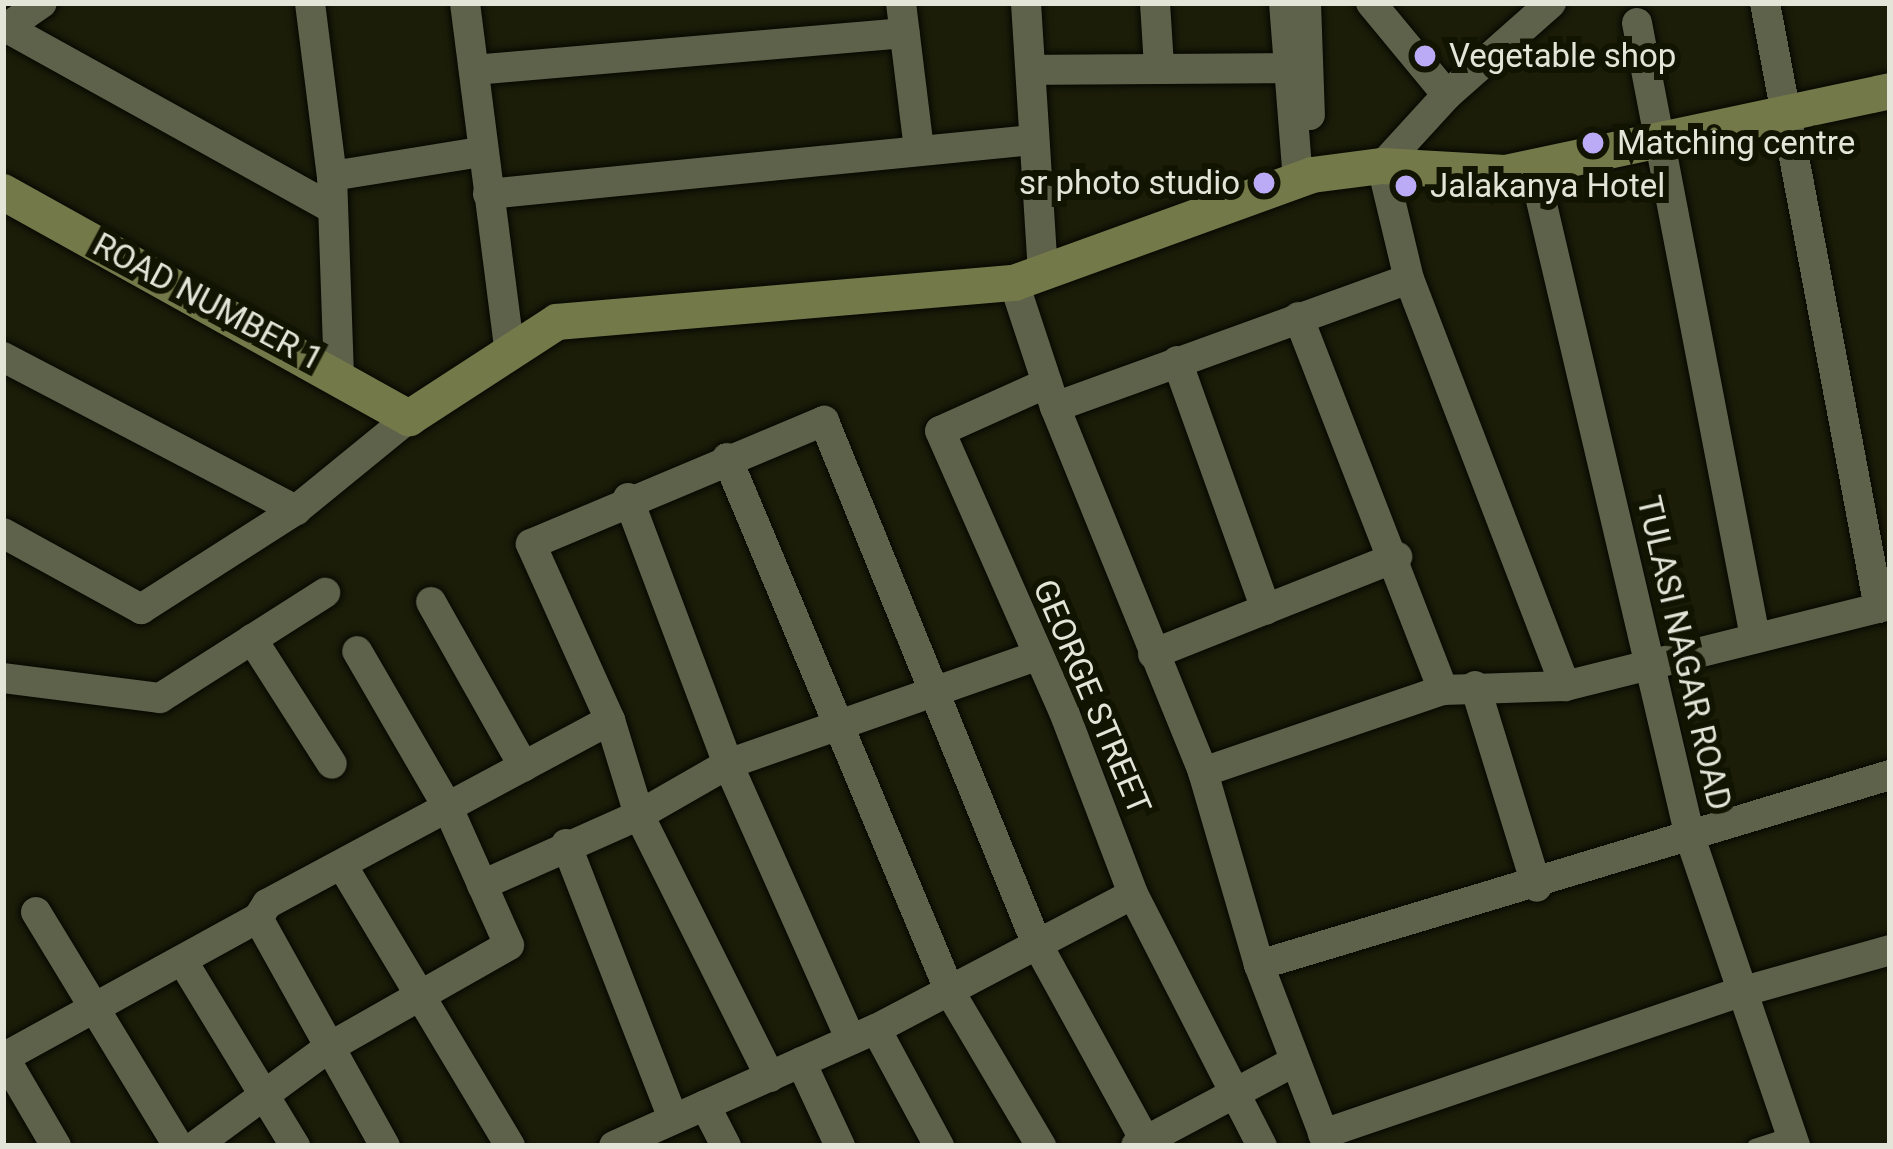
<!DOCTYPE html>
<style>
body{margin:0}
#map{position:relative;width:1893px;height:1149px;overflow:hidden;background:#1b1d09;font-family:Roboto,sans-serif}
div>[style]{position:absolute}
.roads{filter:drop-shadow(0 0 3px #060700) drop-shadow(0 0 3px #060700)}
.lane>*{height:15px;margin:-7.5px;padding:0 7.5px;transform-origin:7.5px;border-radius:7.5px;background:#5f624b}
.street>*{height:30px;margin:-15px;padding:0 15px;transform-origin:15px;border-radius:15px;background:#5f624b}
.secondary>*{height:36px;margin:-18px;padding:0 18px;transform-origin:18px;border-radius:18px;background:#74794a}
.dots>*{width:33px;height:33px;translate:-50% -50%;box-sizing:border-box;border:6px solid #121402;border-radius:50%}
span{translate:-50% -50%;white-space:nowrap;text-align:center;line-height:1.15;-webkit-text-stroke:12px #121402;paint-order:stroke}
.poi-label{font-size:33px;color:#e2e5d7}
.left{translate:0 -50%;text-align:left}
.right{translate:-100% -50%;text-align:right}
.street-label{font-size:33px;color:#e2e5d7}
.frame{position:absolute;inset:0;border:6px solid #e2e5d7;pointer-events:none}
</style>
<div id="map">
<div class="roads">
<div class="lane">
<div style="left:1754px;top:1146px;width:38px;rotate:-18deg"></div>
</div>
<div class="street">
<div style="left:310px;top:3px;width:174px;rotate:82.8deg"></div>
<div style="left:332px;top:176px;width:197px;rotate:88deg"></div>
<div style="left:465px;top:3px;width:354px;rotate:82.7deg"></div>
<div style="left:901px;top:3px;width:148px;rotate:83deg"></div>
<div style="left:1026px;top:3px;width:270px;rotate:86.4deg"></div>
<div style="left:1155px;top:3px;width:64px;rotate:86.4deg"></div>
<div style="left:1284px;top:3px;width:180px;rotate:85.5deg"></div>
<div style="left:1306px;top:3px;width:112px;rotate:88deg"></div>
<div style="left:1371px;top:3px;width:119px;rotate:50.4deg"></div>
<div style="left:1447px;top:95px;width:96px;rotate:132.5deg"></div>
<div style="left:1382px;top:166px;width:116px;rotate:76.6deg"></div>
<div style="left:1409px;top:279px;width:436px;rotate:69deg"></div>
<div style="left:1637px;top:23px;width:625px;rotate:79.12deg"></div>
<div style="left:5px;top:27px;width:375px;rotate:29deg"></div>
<div style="left:3px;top:30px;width:47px;rotate:-34.7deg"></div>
<div style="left:474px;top:70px;width:432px;rotate:-4.9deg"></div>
<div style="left:1031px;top:70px;width:256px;rotate:-0.4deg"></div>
<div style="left:1447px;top:95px;width:139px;rotate:-41.5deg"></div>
<div style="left:1533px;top:166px;width:689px;rotate:76.83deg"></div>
<div style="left:1690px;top:837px;width:326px;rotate:71.2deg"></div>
<div style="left:332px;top:176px;width:151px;rotate:-9.2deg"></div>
<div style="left:488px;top:194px;width:547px;rotate:-5.67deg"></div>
<div style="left:1014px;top:283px;width:131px;rotate:71.7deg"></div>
<div style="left:1055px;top:407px;width:394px;rotate:67.9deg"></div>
<div style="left:1203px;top:772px;width:201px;rotate:73.8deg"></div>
<div style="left:1259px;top:965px;width:194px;rotate:69.1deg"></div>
<div style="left:3px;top:357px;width:331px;rotate:27.6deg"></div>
<div style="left:1177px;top:361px;width:264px;rotate:70.3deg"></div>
<div style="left:1047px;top:383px;width:117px;rotate:155.8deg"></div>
<div style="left:940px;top:431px;width:307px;rotate:66.2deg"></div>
<div style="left:1064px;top:712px;width:195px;rotate:69.2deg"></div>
<div style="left:1133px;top:894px;width:283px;rotate:62.9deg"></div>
<div style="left:1055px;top:407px;width:376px;rotate:-19.9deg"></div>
<div style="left:727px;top:458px;width:579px;rotate:67.33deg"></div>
<div style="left:950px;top:992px;width:179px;rotate:59.4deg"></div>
<div style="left:628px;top:498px;width:284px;rotate:69.4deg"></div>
<div style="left:728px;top:764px;width:302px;rotate:66deg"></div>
<div style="left:3px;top:533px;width:158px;rotate:28.8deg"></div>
<div style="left:141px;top:609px;width:184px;rotate:-32.6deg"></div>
<div style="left:296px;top:510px;width:146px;rotate:-39.2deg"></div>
<div style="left:431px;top:602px;width:189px;rotate:60.6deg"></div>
<div style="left:252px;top:639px;width:148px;rotate:57.4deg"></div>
<div style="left:1153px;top:654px;width:263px;rotate:-21.7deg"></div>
<div style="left:3px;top:678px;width:158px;rotate:7.3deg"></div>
<div style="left:160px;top:698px;width:196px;rotate:-32.5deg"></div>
<div style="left:1475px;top:686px;width:210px;rotate:72.9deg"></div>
<div style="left:1443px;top:690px;width:122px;rotate:-1.9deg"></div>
<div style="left:1565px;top:686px;width:324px;rotate:-14deg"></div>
<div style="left:1879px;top:608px;width:616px;rotate:-100.67deg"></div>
<div style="left:610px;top:720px;width:99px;rotate:73deg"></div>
<div style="left:639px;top:815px;width:293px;rotate:63.4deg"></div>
<div style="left:1203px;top:772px;width:254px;rotate:-18.9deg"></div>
<div style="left:1443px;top:690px;width:400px;rotate:-111.2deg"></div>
<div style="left:566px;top:844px;width:295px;rotate:68.7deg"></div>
<div style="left:342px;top:865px;width:327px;rotate:59.1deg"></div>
<div style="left:482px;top:885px;width:172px;rotate:-24deg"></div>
<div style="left:639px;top:815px;width:103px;rotate:-29.8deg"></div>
<div style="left:728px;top:764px;width:327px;rotate:-19.3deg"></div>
<div style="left:36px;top:912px;width:274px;rotate:58.7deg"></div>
<div style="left:258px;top:918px;width:261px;rotate:60.9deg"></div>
<div style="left:182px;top:960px;width:218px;rotate:58.7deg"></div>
<div style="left:1259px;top:965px;width:659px;rotate:-16.76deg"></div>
<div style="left:876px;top:1029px;width:133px;rotate:61.7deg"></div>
<div style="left:4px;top:1057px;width:103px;rotate:59.7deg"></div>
<div style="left:3px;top:1058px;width:291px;rotate:-28.8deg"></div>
<div style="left:258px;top:918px;width:17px;rotate:-57deg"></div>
<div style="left:267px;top:904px;width:389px;rotate:-28.2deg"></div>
<div style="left:610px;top:720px;width:193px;rotate:-114.2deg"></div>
<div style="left:531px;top:544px;width:318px;rotate:-22.8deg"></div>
<div style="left:824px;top:421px;width:562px;rotate:67.86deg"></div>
<div style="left:1036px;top:942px;width:233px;rotate:61.2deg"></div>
<div style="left:801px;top:1062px;width:93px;rotate:65.1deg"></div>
<div style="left:705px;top:1105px;width:46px;rotate:62.9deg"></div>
<div style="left:1323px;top:1134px;width:441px;rotate:-18.8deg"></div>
<div style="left:1741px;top:992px;width:155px;rotate:-15.7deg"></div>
<div style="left:195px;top:1146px;width:165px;rotate:-36.4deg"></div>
<div style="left:328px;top:1048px;width:208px;rotate:-29.6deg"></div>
<div style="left:509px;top:945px;width:152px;rotate:-114deg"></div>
<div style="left:447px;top:806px;width:179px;rotate:-120.1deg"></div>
<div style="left:614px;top:1146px;width:287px;rotate:-24.1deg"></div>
<div style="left:876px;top:1029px;width:290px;rotate:-27.7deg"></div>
<div style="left:1136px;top:1146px;width:180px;rotate:-28.1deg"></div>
</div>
<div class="secondary">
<div style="left:3px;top:192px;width:465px;rotate:29.1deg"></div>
<div style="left:409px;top:418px;width:176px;rotate:-33deg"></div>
<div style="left:557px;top:322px;width:459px;rotate:-4.9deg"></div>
<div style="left:1014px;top:283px;width:317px;rotate:-19.9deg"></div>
<div style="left:1312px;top:175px;width:71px;rotate:-7.3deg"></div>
<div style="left:1382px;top:166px;width:123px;rotate:3.3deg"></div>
<div style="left:1505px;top:173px;width:394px;rotate:-12deg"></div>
</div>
</div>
<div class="dots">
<div style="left:1425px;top:56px;background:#bbaaf6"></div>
<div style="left:1593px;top:143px;background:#bbaaf6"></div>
<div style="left:1264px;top:183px;background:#bbaaf6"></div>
<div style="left:1406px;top:186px;background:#bbaaf6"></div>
</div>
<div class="poi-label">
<span class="left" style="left:1449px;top:56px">Vegetable shop</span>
<span class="left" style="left:1617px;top:143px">Matching centre</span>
<span class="right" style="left:1240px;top:183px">sr photo studio</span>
<span class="left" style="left:1430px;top:186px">Jalakanya Hotel</span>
</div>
<div class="street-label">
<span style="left:208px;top:302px;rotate:28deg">ROAD NUMBER 1</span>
<span style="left:1684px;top:653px;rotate:77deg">TULASI NAGAR ROAD</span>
<span style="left:1092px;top:697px;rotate:67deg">GEORGE STREET</span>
</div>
<div class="frame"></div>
</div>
